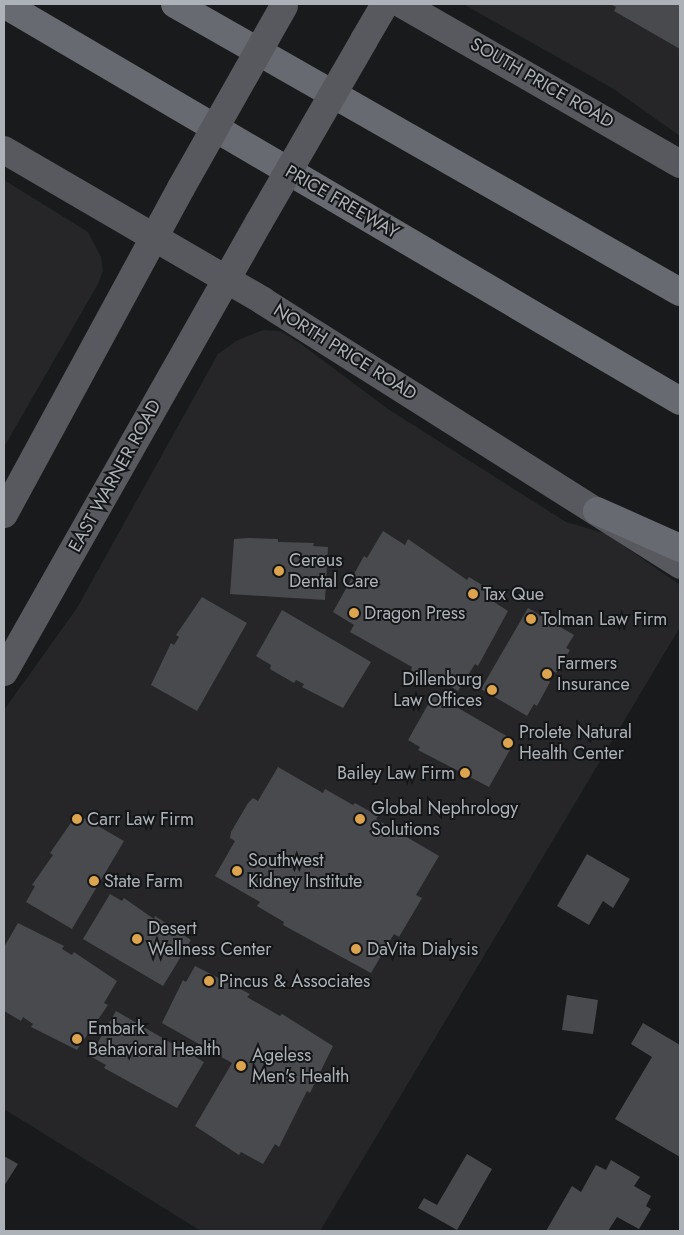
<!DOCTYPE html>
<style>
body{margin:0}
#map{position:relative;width:684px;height:1235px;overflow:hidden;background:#191a1b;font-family:Jost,sans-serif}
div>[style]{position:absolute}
.built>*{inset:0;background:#262628}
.building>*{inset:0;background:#494a4d}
.major>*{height:28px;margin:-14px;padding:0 14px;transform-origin:14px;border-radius:14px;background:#57595e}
.highway>*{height:28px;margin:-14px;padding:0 14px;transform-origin:14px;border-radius:14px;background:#676a70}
.major-bridge>*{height:28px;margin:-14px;padding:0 14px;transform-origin:14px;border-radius:14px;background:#57595e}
.dots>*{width:14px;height:14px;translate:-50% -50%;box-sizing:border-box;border:2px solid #141516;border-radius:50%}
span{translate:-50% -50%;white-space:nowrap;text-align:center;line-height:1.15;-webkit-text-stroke:4px #141516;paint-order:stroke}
.street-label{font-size:18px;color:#adb2b9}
.poi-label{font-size:18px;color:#adb2b9}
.left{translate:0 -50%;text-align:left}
.right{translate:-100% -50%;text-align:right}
.frame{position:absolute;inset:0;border:5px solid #adb2b9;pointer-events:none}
</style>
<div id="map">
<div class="built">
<div style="clip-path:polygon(463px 4px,680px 4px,680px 136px,612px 88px)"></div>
<div style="clip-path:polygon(4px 180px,88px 232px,101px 257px,103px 271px,98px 284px,4px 447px)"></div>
<div style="clip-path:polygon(263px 330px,280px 331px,301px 344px,388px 409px,566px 522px,607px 534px,680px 585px,680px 627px,320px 1231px,201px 1231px,4px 1109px,4px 710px,77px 608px,218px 354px,236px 341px)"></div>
</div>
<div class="building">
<div style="clip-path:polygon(610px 4px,680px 4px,680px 49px,614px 11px,616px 7px)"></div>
<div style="clip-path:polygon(383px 531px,405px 545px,408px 539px,467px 580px,469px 577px,492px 591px,488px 598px,508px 611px,478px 666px,475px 664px,458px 691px,437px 678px,433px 684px,411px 670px,412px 667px,350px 632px,354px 625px,333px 612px,364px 556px,367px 558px)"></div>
<div style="clip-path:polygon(249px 538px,278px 539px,278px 542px,314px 543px,313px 546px,328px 547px,325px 600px,230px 594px,234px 539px)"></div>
<div style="clip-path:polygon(202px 597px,247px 623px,197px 711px,151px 685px,171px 643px,174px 645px,179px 637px,176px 635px)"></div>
<div style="clip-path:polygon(528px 608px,574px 635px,566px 648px,570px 650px,556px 673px,553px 671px,548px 680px,550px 682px,537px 706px,534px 704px,527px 716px,481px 689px)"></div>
<div style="clip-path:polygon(282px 610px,371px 662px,343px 708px,302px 687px,304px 684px,296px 680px,294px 683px,270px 669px,271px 665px,256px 656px)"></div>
<div style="clip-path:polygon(434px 694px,515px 741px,489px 787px,418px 750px,420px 747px,408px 740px)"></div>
<div style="clip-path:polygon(278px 767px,323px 793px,325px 789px,353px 805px,355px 803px,378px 816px,376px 819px,439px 856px,416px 895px,422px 898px,399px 937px,394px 934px,371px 973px,283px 925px,284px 922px,257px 906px,260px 902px,215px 876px,235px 841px,230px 838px,231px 832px,248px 803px,253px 798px,258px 801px)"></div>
<div style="clip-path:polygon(77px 814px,124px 841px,72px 929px,26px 902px,35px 886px,32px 885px,53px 855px,50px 853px)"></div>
<div style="clip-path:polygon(587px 854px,630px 879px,613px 908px,603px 901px,589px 925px,557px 906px)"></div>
<div style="clip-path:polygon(110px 894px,122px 901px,124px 898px,154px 919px,155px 916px,191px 940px,163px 986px,83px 939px)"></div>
<div style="clip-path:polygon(18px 923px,64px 946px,62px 949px,72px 955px,74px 952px,117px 981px,104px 1003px,108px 1005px,77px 1050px,31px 1027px,33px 1024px,23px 1017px,21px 1021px,4px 1011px,4px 947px)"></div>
<div style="clip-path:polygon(195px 966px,250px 994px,247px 997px,280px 1016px,282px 1014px,333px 1046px,310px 1093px,307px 1091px,279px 1147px,275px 1144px,263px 1164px,241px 1152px,239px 1155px,195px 1126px,232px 1063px,162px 1023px,183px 980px,186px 982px)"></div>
<div style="clip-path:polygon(567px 995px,598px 1000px,593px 1034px,562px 1030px)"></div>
<div style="clip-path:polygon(116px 1011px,204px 1062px,177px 1108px,104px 1068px,106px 1065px,90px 1056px)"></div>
<div style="clip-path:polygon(643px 1023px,680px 1045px,680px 1157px,615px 1119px,652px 1057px,631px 1044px)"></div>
<div style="clip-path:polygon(467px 1154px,492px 1169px,457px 1230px,418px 1208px,424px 1198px,437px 1205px)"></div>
<div style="clip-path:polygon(4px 1156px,18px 1164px,4px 1186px)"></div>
<div style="clip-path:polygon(611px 1160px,640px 1177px,634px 1186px,651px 1196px,646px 1206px,651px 1209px,639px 1229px,617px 1217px,608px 1231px,546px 1231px,572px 1186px,581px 1192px,596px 1165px,606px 1170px)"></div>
</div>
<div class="major">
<div style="left:402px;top:4px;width:321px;rotate:29.9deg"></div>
<div style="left:364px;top:40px;width:42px;rotate:-59.7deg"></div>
<div style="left:4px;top:150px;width:300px;rotate:30.2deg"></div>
<div style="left:263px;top:301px;width:494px;rotate:32.3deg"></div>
<div style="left:4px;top:514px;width:371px;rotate:-61.5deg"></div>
<div style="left:4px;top:672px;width:517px;rotate:-60.46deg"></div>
</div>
<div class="highway">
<div style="left:4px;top:4px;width:784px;rotate:30.42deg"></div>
<div style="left:175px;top:4px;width:581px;rotate:29.7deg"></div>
<div style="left:597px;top:511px;width:91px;rotate:24deg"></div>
</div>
<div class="major-bridge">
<div style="left:181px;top:188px;width:209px;rotate:-60.5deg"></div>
<div style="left:259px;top:222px;width:210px;rotate:-60deg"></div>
</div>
<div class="dots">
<div style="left:279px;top:571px;background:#dda44f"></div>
<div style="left:473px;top:594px;background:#dda44f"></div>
<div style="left:354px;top:613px;background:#dda44f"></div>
<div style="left:531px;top:619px;background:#dda44f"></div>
<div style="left:547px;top:674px;background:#dda44f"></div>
<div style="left:492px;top:690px;background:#dda44f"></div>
<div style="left:508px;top:743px;background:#dda44f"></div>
<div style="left:465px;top:773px;background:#dda44f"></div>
<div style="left:77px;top:819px;background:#dda44f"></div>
<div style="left:360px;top:819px;background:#dda44f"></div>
<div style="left:237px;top:871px;background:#dda44f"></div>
<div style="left:94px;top:881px;background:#dda44f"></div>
<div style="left:137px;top:939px;background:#dda44f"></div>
<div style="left:356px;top:949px;background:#dda44f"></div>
<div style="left:209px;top:981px;background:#dda44f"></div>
<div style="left:77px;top:1039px;background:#dda44f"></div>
<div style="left:241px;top:1066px;background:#dda44f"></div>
</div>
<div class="street-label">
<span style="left:542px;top:83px;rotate:30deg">SOUTH PRICE ROAD</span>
<span style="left:342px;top:202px;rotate:30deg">PRICE FREEWAY</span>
<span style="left:345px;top:352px;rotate:32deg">NORTH PRICE ROAD</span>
<span style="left:115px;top:476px;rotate:-61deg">EAST WARNER ROAD</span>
</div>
<div class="poi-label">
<span class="left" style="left:289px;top:571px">Cereus<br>Dental Care</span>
<span class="left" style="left:483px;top:594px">Tax Que</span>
<span class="left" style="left:364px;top:613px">Dragon Press</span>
<span class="left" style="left:541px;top:619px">Tolman Law Firm</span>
<span class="left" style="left:557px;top:674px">Farmers<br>Insurance</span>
<span class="right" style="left:482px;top:690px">Dillenburg<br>Law Offices</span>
<span class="left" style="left:519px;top:743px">Prolete Natural<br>Health Center</span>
<span class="right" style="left:455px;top:773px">Bailey Law Firm</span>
<span class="left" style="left:371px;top:819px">Global Nephrology<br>Solutions</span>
<span class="left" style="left:87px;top:819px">Carr Law Firm</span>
<span class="left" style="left:248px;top:871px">Southwest<br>Kidney Institute</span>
<span class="left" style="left:104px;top:881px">State Farm</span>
<span class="left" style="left:148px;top:939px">Desert<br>Wellness Center</span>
<span class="left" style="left:367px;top:949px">DaVita Dialysis</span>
<span class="left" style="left:219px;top:981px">Pincus &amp; Associates</span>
<span class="left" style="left:88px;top:1039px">Embark<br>Behavioral Health</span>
<span class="left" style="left:252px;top:1066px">Ageless<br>Men's Health</span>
</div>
<div class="frame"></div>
</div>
